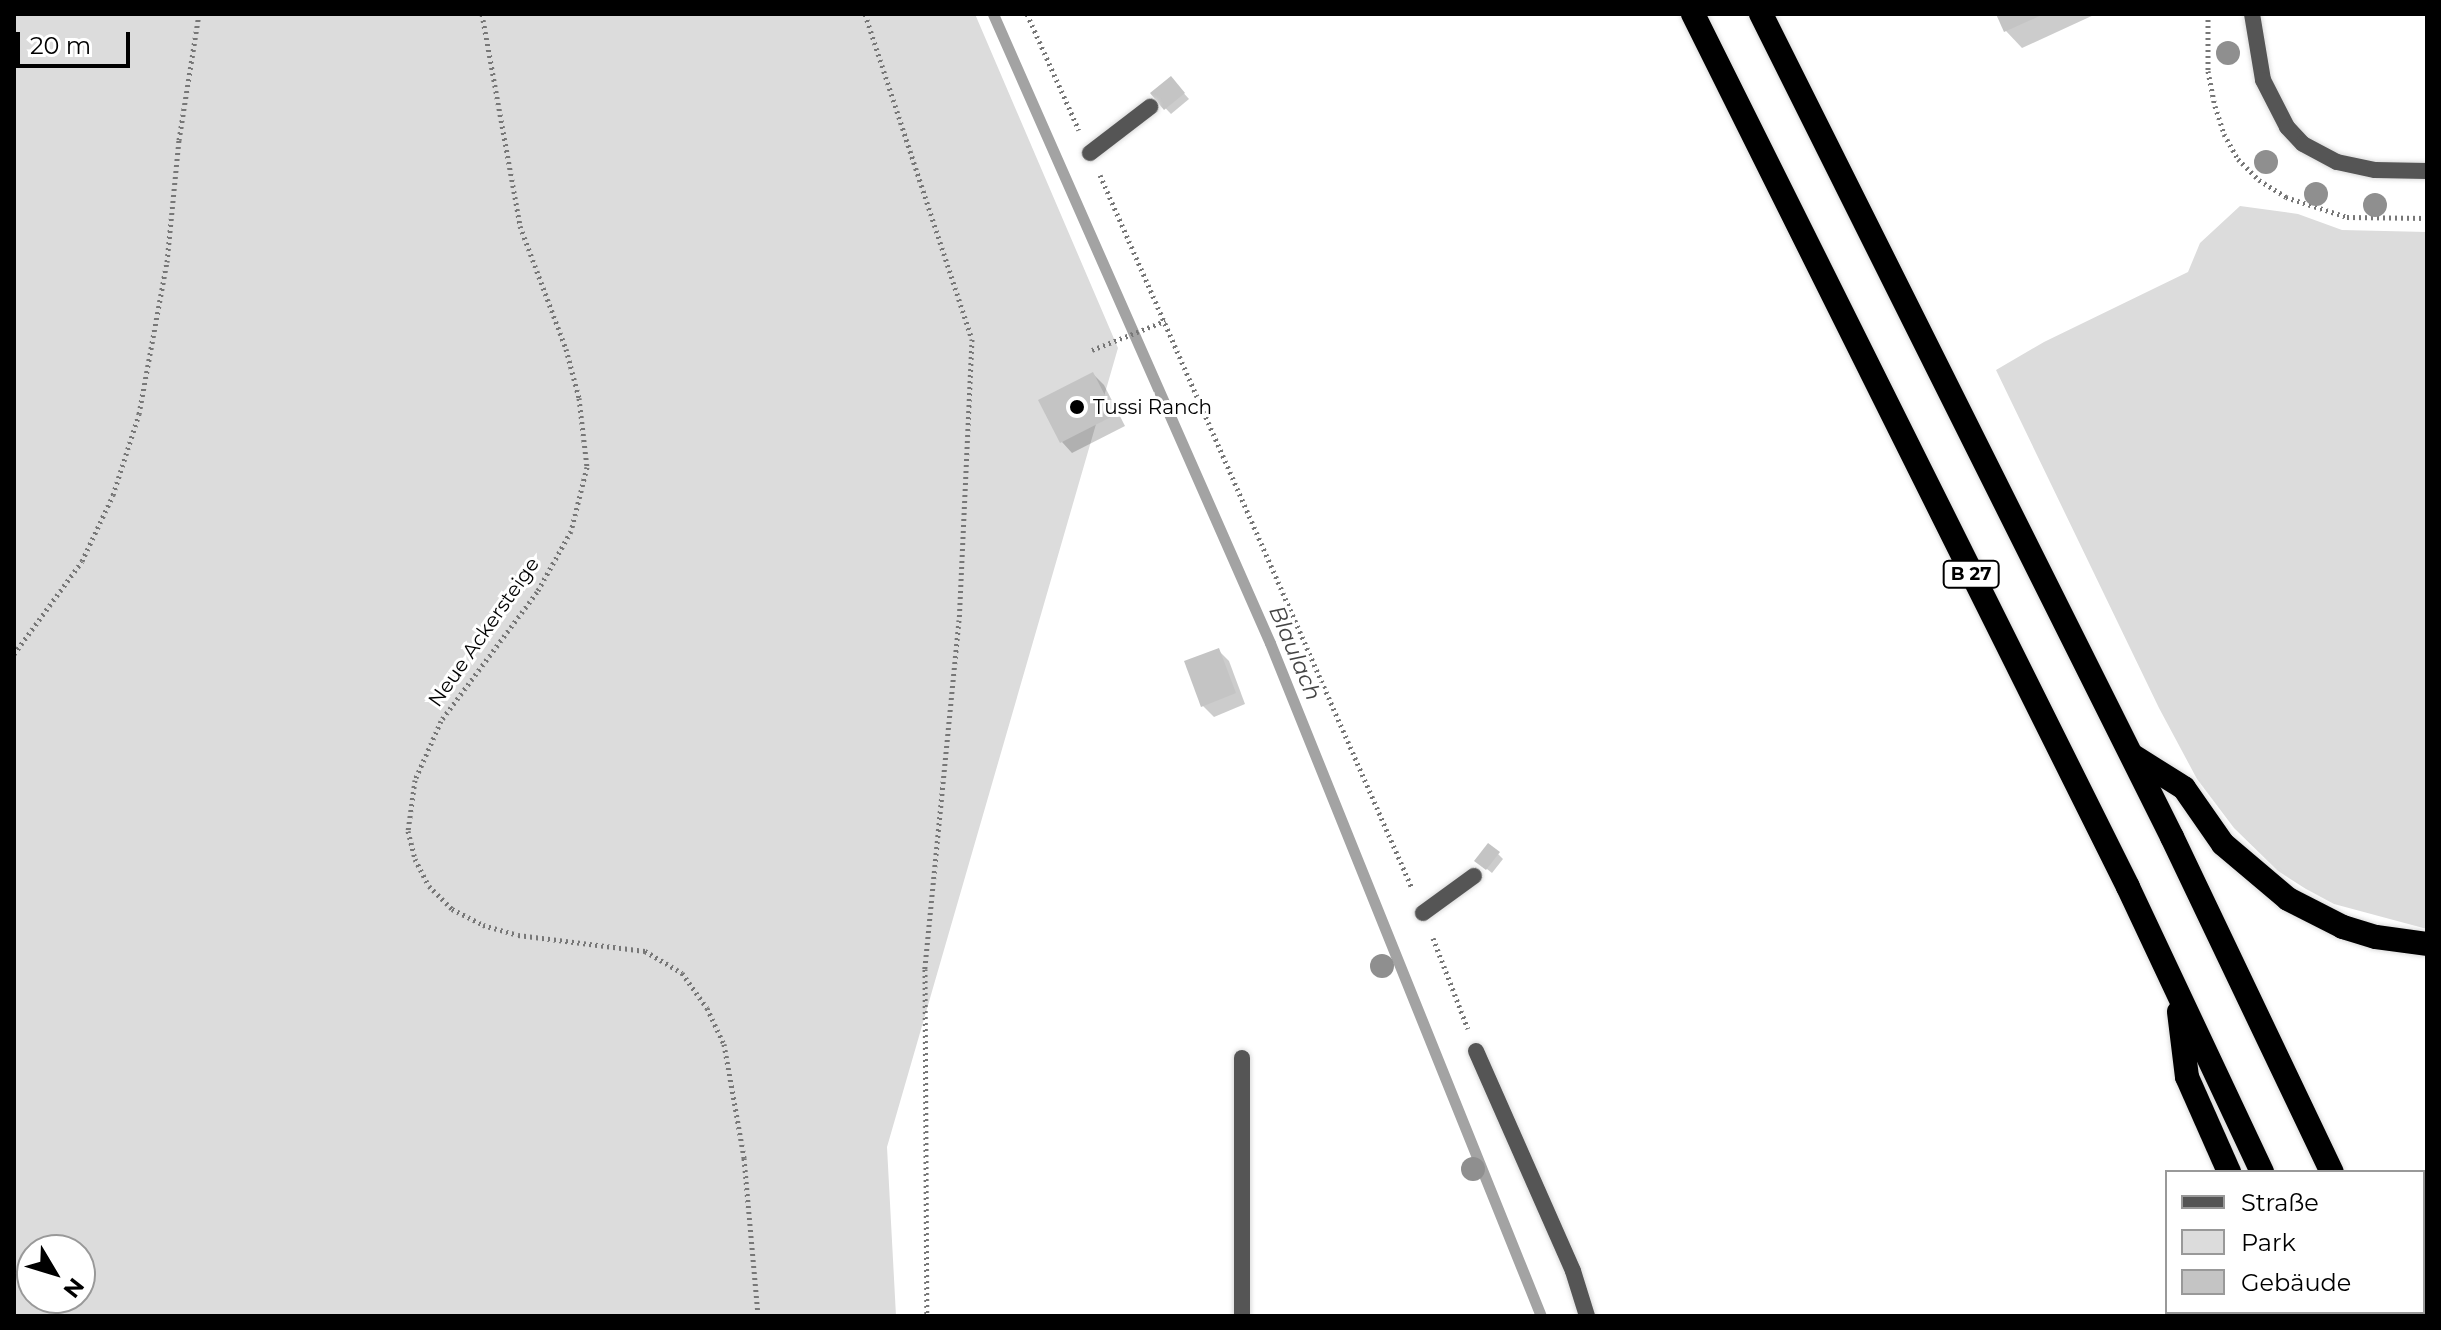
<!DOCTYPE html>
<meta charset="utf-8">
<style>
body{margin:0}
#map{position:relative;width:2441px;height:1330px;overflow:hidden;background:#fff;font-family:Montserrat,sans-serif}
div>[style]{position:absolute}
.green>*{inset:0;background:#dcdcdc}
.shadow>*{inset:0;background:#0003}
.stream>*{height:11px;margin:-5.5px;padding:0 5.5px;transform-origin:5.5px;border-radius:5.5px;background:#a3a3a3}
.building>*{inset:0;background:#c4c4c4}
.path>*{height:5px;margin-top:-2.5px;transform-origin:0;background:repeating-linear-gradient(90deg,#777 0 2px,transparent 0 6px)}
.roads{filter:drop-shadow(0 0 2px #dbdbdb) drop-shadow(0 0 2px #dbdbdb)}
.lane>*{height:16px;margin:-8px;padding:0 8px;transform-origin:8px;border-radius:8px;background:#555}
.street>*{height:16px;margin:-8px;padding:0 8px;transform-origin:8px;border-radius:8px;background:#555}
.highway>*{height:24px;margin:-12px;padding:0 12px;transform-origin:12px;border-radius:12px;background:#000}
.trees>*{width:24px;height:24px;margin:-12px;border-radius:50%;background:#8f8f8f}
.dots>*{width:22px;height:22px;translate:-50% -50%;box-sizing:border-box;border:4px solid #fff;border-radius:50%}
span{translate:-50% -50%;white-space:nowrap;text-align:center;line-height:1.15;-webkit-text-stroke:6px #fff;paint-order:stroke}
.shield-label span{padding:2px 6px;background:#fff;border:2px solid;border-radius:6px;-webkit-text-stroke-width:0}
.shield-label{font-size:18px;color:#000;font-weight:700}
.poi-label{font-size:20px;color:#000}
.left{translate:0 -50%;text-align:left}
.street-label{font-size:20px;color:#000}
.water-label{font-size:22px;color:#444;font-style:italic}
.frame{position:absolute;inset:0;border:16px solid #000;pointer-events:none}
.legend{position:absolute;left:2165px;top:1170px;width:260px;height:144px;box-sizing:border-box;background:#fff;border:2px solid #999;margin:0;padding:10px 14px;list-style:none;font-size:24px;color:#000}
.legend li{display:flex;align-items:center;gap:16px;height:40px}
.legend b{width:40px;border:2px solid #999}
.north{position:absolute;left:16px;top:1234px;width:80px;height:80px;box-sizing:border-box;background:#fff;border:2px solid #999;border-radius:50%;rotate:128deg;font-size:22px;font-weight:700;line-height:32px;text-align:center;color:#000}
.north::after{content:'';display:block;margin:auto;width:28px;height:36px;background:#000;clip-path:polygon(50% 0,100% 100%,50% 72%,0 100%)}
.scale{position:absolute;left:16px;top:32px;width:114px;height:36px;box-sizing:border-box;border:4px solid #000;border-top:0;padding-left:10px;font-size:24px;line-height:28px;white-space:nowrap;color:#000;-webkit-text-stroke:6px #fff;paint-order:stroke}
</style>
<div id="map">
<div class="green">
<div style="clip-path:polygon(evenodd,14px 14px,975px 14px,1118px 348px,887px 1147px,896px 1316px,14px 1316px,14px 14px,32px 1250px,80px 1250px,80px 1298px,32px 1298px,32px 1250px)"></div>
<div style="clip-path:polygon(2240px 206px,2298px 214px,2342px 230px,2427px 232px,2427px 929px,2334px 904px,2306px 889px,2278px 871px,2234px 828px,2197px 779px,2159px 708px,1996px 370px,2044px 342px,2188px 272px,2200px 243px)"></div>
</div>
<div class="shadow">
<div style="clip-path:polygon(1998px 14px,2096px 14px,2022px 48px,2006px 31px)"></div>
<div style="clip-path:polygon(1170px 78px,1189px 99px,1171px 114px,1152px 94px)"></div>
<div style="clip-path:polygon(1093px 374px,1104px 385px,1125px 426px,1072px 453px,1062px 442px)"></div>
<div style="clip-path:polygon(1218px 650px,1229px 661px,1245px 704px,1214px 717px,1203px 706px)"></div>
<div style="clip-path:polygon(1498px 854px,1503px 859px,1492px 873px,1482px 865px)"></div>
</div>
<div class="stream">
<div style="left:993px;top:14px;width:687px;rotate:66.23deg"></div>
<div style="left:1270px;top:643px;width:726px;rotate:68.07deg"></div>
</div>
<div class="building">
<div style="clip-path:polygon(1996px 14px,2044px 14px,2004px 32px)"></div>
<div style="clip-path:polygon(1171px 76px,1185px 93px,1164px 110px,1150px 93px)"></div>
<div style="clip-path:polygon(1093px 372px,1115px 415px,1060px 443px,1038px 400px)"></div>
<div style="clip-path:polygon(1219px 648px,1236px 693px,1201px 707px,1184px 661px)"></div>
<div style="clip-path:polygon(1488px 843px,1500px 852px,1486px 870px,1474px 861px)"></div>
</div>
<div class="path">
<div style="left:482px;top:14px;width:215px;rotate:79.8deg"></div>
<div style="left:520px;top:226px;width:131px;rotate:69.5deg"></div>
<div style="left:566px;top:349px;width:51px;rotate:75.1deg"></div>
<div style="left:579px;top:398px;width:69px;rotate:83.4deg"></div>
<div style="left:587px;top:467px;width:66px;rotate:104deg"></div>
<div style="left:571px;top:531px;width:70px;rotate:119.1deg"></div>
<div style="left:537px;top:592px;width:161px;rotate:126.7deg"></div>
<div style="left:441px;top:721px;width:64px;rotate:113.8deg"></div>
<div style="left:415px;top:780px;width:51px;rotate:97.8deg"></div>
<div style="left:408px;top:831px;width:29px;rotate:76deg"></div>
<div style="left:415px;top:859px;width:30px;rotate:63deg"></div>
<div style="left:429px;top:886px;width:33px;rotate:45deg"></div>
<div style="left:452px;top:909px;width:35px;rotate:27deg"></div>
<div style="left:483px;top:925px;width:36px;rotate:16deg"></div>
<div style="left:518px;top:935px;width:128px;rotate:7.2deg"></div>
<div style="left:645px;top:951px;width:43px;rotate:30.7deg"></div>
<div style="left:682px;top:973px;width:43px;rotate:54.5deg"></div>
<div style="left:707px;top:1008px;width:40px;rotate:65deg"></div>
<div style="left:724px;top:1044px;width:116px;rotate:80deg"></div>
<div style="left:744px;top:1158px;width:159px;rotate:84.9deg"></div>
<div style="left:865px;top:14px;width:342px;rotate:71.8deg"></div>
<div style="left:972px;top:339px;width:281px;rotate:92.6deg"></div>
<div style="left:959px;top:620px;width:351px;rotate:95.6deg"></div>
<div style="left:925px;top:969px;width:347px;rotate:89.7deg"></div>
<div style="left:1027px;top:14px;width:127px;rotate:65.9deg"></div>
<div style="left:2208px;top:14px;width:57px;rotate:90deg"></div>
<div style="left:2208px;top:71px;width:36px;rotate:79deg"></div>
<div style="left:2215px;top:106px;width:29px;rotate:72deg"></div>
<div style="left:2224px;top:134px;width:29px;rotate:61deg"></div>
<div style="left:2238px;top:159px;width:30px;rotate:45deg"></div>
<div style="left:2259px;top:180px;width:32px;rotate:32deg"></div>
<div style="left:2286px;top:197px;width:64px;rotate:18.2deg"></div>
<div style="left:2347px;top:217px;width:80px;rotate:0.7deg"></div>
<div style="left:1100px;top:175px;width:778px;rotate:66.37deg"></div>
<div style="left:1092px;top:350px;width:79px;rotate:-21.7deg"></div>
<div style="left:14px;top:654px;width:115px;rotate:-53.8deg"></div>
<div style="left:82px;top:561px;width:73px;rotate:-64.8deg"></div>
<div style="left:113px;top:495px;width:85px;rotate:-72.2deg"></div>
<div style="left:139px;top:414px;width:155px;rotate:-79.6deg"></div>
<div style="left:167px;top:262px;width:123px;rotate:-84.4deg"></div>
<div style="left:179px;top:140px;width:128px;rotate:-81deg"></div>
<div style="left:1433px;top:938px;width:97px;rotate:69deg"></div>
</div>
<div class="roads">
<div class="lane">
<div style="left:1090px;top:153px;width:76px;rotate:-37.5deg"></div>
<div style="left:1423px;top:913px;width:63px;rotate:-36deg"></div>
<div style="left:1476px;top:1051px;width:240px;rotate:66.2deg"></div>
<div style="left:1573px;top:1271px;width:47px;rotate:72.7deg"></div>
<div style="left:1242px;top:1316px;width:258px;rotate:-90deg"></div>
</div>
<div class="street">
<div style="left:2252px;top:14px;width:67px;rotate:80.5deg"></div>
<div style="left:2263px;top:80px;width:53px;rotate:62.9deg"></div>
<div style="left:2287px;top:127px;width:23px;rotate:47deg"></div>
<div style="left:2303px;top:144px;width:38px;rotate:28deg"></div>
<div style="left:2337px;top:162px;width:39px;rotate:12deg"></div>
<div style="left:2375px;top:170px;width:52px;rotate:1.1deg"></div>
</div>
<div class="highway">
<div style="left:1693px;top:14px;width:975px;rotate:63.51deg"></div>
<div style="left:2128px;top:887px;width:315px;rotate:64.8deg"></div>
<div style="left:1761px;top:14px;width:920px;rotate:63.46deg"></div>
<div style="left:2172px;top:837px;width:371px;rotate:64.5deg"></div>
<div style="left:2133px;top:756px;width:60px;rotate:32.1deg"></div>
<div style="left:2184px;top:788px;width:68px;rotate:55.1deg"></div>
<div style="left:2223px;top:844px;width:85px;rotate:40.2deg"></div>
<div style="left:2288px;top:899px;width:62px;rotate:27deg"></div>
<div style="left:2343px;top:927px;width:34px;rotate:17deg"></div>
<div style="left:2376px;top:937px;width:51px;rotate:7.8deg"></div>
<div style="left:2179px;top:1012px;width:65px;rotate:83deg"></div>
<div style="left:2187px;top:1077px;width:104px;rotate:66.1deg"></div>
<div style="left:2274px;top:1312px;width:4px;rotate:76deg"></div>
<div style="left:2328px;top:1312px;width:4px;rotate:63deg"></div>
<div style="left:2395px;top:1312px;width:4px;rotate:63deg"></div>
</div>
</div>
<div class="trees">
<div style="left:2228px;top:53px"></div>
<div style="left:2266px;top:162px"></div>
<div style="left:2316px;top:194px"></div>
<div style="left:2375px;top:205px"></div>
<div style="left:1382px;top:966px"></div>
<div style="left:1473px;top:1169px"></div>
</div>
<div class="dots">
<div style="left:1077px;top:407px;background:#000"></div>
</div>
<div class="shield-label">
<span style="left:1971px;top:574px">B 27</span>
</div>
<div class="poi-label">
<span class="left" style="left:1093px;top:407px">Tussi Ranch</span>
</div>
<div class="street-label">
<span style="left:484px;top:632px;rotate:-55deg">Neue Ackersteige</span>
</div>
<div class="water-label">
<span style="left:1295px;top:653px;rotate:67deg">Blaulach</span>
</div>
<div class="frame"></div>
<ul class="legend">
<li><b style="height:10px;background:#555"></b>Straße</li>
<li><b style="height:22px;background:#dcdcdc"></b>Park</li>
<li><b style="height:22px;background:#c4c4c4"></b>Gebäude</li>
</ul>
<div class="north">N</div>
<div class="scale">20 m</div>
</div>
